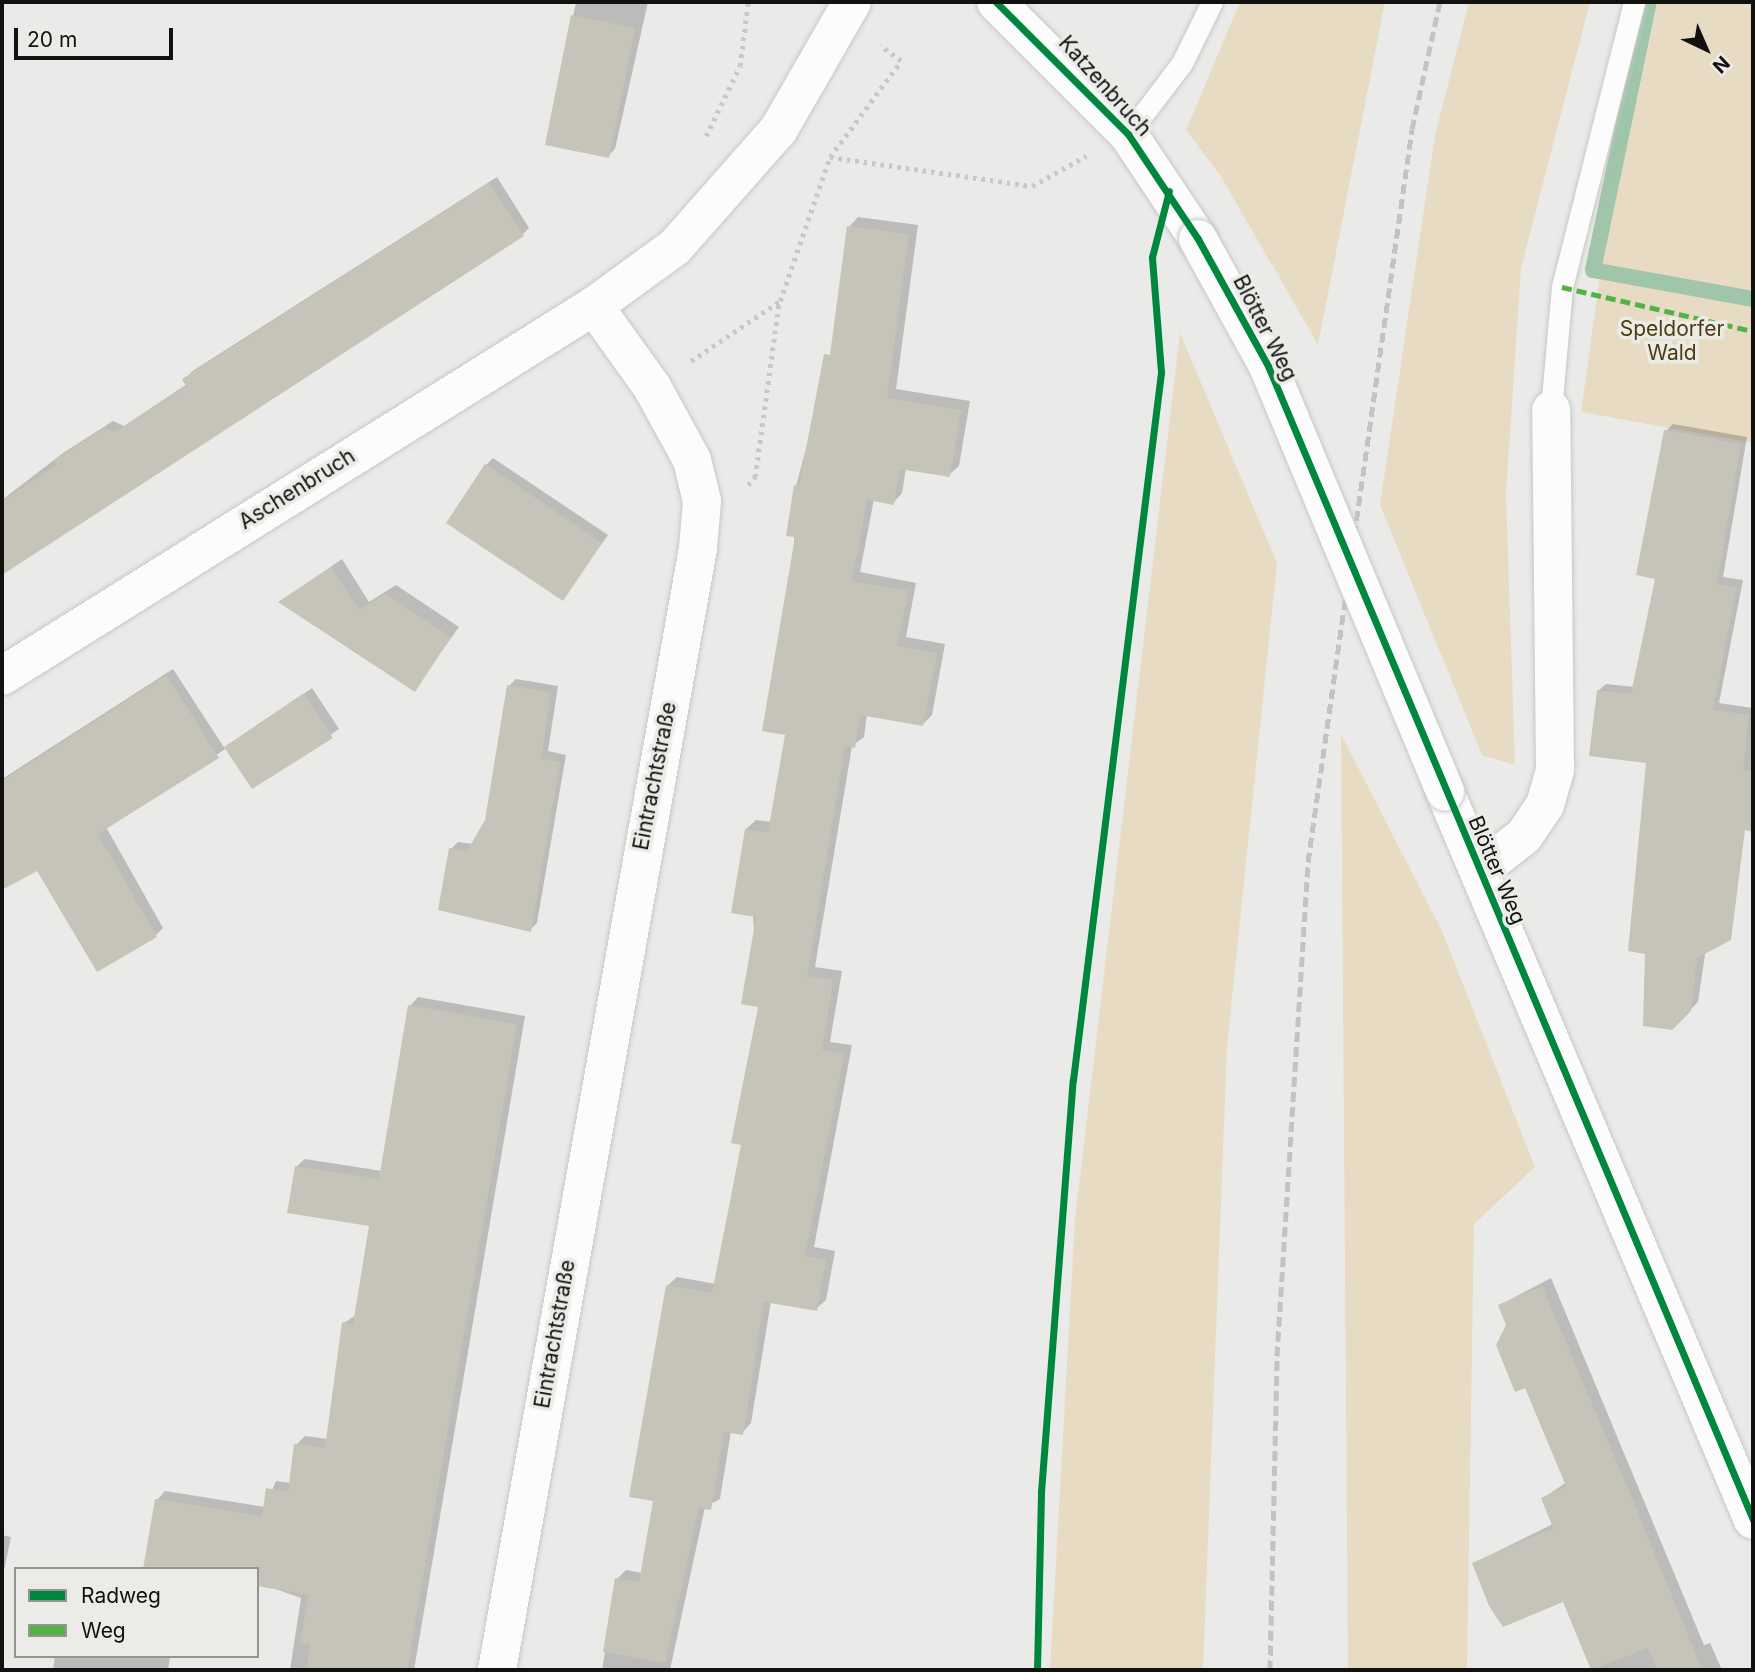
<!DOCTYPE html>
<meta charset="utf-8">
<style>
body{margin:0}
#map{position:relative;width:1755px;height:1672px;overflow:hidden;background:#eaebe8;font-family:Inter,sans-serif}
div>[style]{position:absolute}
.green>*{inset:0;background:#e8dbc4}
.shadow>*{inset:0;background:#0003}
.stream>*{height:16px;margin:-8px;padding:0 8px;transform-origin:8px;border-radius:8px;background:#a0c5ab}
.building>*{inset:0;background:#c6c4b8}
.path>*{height:4.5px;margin-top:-2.25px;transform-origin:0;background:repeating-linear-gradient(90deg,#c8c8c7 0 3.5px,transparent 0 8.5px)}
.roads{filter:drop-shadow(0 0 2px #c7c8c6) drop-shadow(0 0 2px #c7c8c6)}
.lane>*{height:21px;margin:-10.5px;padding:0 10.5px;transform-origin:10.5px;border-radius:10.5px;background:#fcfcfc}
.street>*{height:38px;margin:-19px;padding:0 19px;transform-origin:19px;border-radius:19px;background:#fcfcfc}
.secondary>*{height:38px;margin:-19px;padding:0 19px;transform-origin:19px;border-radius:19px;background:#fcfcfc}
.rail>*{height:5px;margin-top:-2.5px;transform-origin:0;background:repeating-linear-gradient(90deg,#c3c3c3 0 10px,transparent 0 15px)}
.bridges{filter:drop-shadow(0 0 2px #c7c8c6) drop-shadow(0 0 2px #c7c8c6)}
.secondary-bridge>*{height:38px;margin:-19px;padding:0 19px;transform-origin:19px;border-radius:19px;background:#fcfcfc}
.quiet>*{height:5px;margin-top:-2.5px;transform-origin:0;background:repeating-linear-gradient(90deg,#54b144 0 10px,transparent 0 15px)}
.cycleway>*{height:7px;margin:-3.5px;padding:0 3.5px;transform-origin:3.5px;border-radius:3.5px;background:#00873e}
span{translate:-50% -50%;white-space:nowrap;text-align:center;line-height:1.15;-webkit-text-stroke:7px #ebece7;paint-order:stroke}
.street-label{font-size:21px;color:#111210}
.park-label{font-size:21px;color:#503b11}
.frame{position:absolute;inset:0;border:4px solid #111210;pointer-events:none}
.legend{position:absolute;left:14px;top:1567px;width:245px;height:91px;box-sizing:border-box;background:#ebece7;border:2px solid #949591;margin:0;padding:9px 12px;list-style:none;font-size:21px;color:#111210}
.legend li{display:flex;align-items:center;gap:14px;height:35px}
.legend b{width:35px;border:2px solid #949591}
.north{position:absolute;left:1671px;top:14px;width:70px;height:70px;-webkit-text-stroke:5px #ebece7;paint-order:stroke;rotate:136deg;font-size:19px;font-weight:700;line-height:28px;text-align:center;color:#111210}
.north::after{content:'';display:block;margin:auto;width:24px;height:32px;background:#111210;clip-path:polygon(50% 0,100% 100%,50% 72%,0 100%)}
.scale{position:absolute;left:14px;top:28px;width:159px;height:32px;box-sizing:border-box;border:4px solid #111210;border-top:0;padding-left:9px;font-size:21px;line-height:24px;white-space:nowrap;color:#111210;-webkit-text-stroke:5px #ebece7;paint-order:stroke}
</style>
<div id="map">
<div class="green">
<div style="clip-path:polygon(1240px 2px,1385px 2px,1318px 345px,1222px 178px,1186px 130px)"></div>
<div style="clip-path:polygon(1469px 2px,1590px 2px,1521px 268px,1506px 494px,1515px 765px,1482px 755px,1380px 505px,1435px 135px)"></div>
<div style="clip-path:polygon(1658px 2px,1753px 2px,1753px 443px,1581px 412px,1602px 262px)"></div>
<div style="clip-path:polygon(1180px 333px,1277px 563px,1227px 1047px,1203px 1670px,1050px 1670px,1075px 1219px)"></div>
<div style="clip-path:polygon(1341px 734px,1442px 931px,1535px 1167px,1474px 1224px,1467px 1670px,1348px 1670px)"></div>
</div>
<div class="shadow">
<div style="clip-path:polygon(576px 2px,648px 2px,615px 149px,608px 156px,547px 143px)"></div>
<div style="clip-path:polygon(497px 177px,529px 228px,522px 235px,2px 573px,2px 500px,63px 453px,113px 421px,124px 426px,187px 384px,191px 372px)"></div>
<div style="clip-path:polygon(858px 217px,918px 225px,896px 389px,970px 401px,959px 466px,949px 475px,906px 468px,902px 493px,893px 503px,874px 499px,860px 572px,916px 583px,906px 637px,945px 644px,932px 715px,923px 724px,867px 714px,864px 737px,852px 746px,815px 967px,842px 971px,830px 1042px,852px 1045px,814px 1247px,835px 1251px,826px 1300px,816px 1309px,771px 1301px,751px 1423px,742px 1433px,731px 1431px,720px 1499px,705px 1507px,670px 1670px,602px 1670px,617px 1579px,626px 1570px,643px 1573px,655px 1499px,667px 1286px,677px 1277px,716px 1284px,743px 1144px,760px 1005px,746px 829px,756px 820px,772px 822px,787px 734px,796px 486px,833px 348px,849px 227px)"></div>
<div style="clip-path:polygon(1673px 424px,1747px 437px,1723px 577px,1743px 580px,1719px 703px,1753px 708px,1753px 830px,1724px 825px,1698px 1002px,1672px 1028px,1648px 761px,1598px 691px,1606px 684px,1635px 687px,1657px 578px,1666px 431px)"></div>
<div style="clip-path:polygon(493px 458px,608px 535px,563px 598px,486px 465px)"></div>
<div style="clip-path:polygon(342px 559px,369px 602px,396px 585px,459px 627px,414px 690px,280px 602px)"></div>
<div style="clip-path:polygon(173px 669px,225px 749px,312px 688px,339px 729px,252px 787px,227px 748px,106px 827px,163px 928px,156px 935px,37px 869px,2px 888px,2px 779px)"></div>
<div style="clip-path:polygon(516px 679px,558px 686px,548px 751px,566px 755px,537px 923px,530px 930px,451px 849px,458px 842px,473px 844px,486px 820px,509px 686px)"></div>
<div style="clip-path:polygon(418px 997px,525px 1016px,414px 1670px,290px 1670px,301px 1598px,264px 1585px,257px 1569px,157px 1500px,165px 1491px,265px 1507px,276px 1481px,291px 1483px,296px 1445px,305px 1436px,328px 1439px,344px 1323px,356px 1315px,371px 1225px,296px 1167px,305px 1159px,382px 1171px,410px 1006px)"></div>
<div style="clip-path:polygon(1551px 1278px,1704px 1645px,1710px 1643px,1722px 1670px,1593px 1670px,1564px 1600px,1474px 1563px,1553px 1524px,1543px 1498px,1567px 1482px,1500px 1305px)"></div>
<div style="clip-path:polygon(2px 1535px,11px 1537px,2px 1580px)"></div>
<div style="clip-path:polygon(55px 1656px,170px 1656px,168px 1670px,53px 1670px)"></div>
</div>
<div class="stream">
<div style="left:1649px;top:2px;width:274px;rotate:101.8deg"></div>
<div style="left:1593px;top:270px;width:163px;rotate:10.3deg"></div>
</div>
<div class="building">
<div style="clip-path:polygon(571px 15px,635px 28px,609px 158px,545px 145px)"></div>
<div style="clip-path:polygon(489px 183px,524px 236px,2px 575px,2px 501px,57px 465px,54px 460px,105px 427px,115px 432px,186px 386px,182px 379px)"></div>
<div style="clip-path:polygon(847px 226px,909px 234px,887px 398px,961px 410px,950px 477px,899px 469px,894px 505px,867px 500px,852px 581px,908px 591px,897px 646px,937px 653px,923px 726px,860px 715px,855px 748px,845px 746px,807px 976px,833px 980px,822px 1050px,844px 1054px,805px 1256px,826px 1260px,817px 1311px,764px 1302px,743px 1435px,724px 1432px,711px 1510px,699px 1508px,665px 1663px,603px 1652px,615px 1578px,639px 1582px,653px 1501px,629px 1497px,666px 1285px,712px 1293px,741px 1145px,731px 1143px,758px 1007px,741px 1004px,756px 917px,731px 913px,745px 829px,768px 832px,785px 735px,762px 731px,795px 537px,786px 536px,794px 485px,799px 486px,824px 354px,830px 355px)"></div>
<div style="clip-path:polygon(1664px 430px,1741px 444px,1717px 584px,1737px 587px,1713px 710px,1749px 715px,1743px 770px,1753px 771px,1753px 832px,1745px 830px,1731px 940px,1697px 958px,1691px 1011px,1672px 1030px,1643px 1026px,1645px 954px,1628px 951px,1646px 763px,1589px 756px,1597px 690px,1631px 694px,1655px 579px,1636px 575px)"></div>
<div style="clip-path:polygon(485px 464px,602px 543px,563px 601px,446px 523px)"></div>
<div style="clip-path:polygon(331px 567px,359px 610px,386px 594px,451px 637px,415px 692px,278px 602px)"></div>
<div style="clip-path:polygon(166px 675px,219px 758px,98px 834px,157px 937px,97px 972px,37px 871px,2px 890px,2px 781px)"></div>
<div style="clip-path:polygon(507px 685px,551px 693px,541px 758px,560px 762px,531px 932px,438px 910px,449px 848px,467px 851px,485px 820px)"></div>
<div style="clip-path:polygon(304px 693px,333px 738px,252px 789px,224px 747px)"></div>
<div style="clip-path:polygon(408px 1005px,517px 1024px,407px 1670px,307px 1670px,310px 1645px,300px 1644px,309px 1595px,257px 1586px,257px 1569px,143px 1569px,155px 1499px,262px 1516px,266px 1488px,288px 1492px,294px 1444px,325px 1448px,342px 1322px,353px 1324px,369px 1226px,287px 1213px,295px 1166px,379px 1179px)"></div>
<div style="clip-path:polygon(1542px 1286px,1637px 1510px,1702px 1670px,1657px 1670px,1648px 1648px,1591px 1670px,1563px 1602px,1503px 1627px,1489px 1606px,1472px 1563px,1553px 1528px,1541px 1498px,1566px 1486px,1525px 1388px,1515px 1392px,1496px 1345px,1506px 1325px,1498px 1305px)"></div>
</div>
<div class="path">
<div style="left:706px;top:136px;width:78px;rotate:-64.1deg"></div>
<div style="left:740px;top:66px;width:64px;rotate:-82.9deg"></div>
<div style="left:830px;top:157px;width:204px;rotate:8.2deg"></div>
<div style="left:1032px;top:186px;width:62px;rotate:-29.1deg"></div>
<div style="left:691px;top:361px;width:107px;rotate:-34deg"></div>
<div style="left:780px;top:301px;width:152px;rotate:-70.9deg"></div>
<div style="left:830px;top:157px;width:119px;rotate:-53.5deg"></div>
<div style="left:901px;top:61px;width:26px;rotate:-144deg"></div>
<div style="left:748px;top:485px;width:11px;rotate:-49deg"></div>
<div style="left:755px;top:477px;width:177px;rotate:-82.2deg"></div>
</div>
<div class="roads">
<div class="lane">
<div style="left:1128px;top:134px;width:89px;rotate:-52.7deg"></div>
<div style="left:1182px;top:63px;width:68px;rotate:-63.8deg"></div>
<div style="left:1551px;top:410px;width:123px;rotate:-84.9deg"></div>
<div style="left:1562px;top:287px;width:294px;rotate:-75.8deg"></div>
</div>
<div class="street">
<div style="left:1479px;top:871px;width:57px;rotate:-37.9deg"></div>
<div style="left:1524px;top:836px;width:37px;rotate:-56deg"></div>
<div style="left:1545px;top:805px;width:37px;rotate:-74deg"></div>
<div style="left:1555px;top:769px;width:359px;rotate:-90.6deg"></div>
<div style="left:497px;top:1670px;width:1140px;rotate:-79.84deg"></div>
<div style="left:698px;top:548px;width:47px;rotate:-85.1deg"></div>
<div style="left:702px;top:501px;width:42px;rotate:-103.7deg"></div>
<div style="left:692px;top:460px;width:83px;rotate:-118.7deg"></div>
<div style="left:652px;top:387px;width:100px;rotate:-125.6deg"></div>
</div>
<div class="secondary">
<div style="left:996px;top:2px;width:187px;rotate:45deg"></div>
<div style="left:1128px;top:134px;width:126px;rotate:56.3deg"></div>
<div style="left:2px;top:676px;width:698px;rotate:-32.01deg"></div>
<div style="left:594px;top:306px;width:100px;rotate:-36.1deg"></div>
<div style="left:675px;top:247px;width:157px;rotate:-48.6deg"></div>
<div style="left:779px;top:129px;width:146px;rotate:-60.1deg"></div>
<div style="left:1445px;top:792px;width:790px;rotate:67.07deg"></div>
</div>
</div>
<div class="rail">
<div style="left:1270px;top:1670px;width:314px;rotate:-88.7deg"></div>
<div style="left:1277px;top:1356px;width:495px;rotate:-86.4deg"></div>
<div style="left:1308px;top:862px;width:740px;rotate:-81.92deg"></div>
<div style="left:1412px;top:129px;width:130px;rotate:-77.6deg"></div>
</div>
<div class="bridges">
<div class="secondary-bridge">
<div style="left:1198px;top:239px;width:145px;rotate:61.1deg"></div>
<div style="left:1268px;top:366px;width:461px;rotate:67.4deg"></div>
</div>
</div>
<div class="quiet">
<div style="left:1562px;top:287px;width:196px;rotate:13deg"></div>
</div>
<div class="cycleway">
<div style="left:996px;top:2px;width:187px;rotate:45deg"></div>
<div style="left:1128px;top:134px;width:126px;rotate:56.3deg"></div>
<div style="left:1198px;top:239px;width:145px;rotate:61.1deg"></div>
<div style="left:1268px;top:366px;width:1252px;rotate:67.2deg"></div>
<div style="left:1037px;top:1670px;width:178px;rotate:-88.7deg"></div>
<div style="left:1041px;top:1492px;width:413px;rotate:-85.6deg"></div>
<div style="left:1073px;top:1080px;width:713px;rotate:-82.91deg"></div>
<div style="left:1161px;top:372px;width:115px;rotate:-94.5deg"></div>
<div style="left:1152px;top:257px;width:68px;rotate:-75.6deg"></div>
</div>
<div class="street-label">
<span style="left:1105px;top:86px;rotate:48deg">Katzenbruch</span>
<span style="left:1265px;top:328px;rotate:63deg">Blötter Weg</span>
<span style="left:297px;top:489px;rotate:-32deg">Aschenbruch</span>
<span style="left:655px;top:776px;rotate:-79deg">Eintrachtstraße</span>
<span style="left:1497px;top:870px;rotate:67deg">Blötter Weg</span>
<span style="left:555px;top:1334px;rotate:-80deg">Eintrachtstraße</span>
</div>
<div class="park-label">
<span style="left:1672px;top:341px">Speldorfer<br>Wald</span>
</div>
<div class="frame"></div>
<ul class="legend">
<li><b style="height:9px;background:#00873e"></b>Radweg</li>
<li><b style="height:9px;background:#54b144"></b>Weg</li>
</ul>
<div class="north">N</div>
<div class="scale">20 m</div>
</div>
